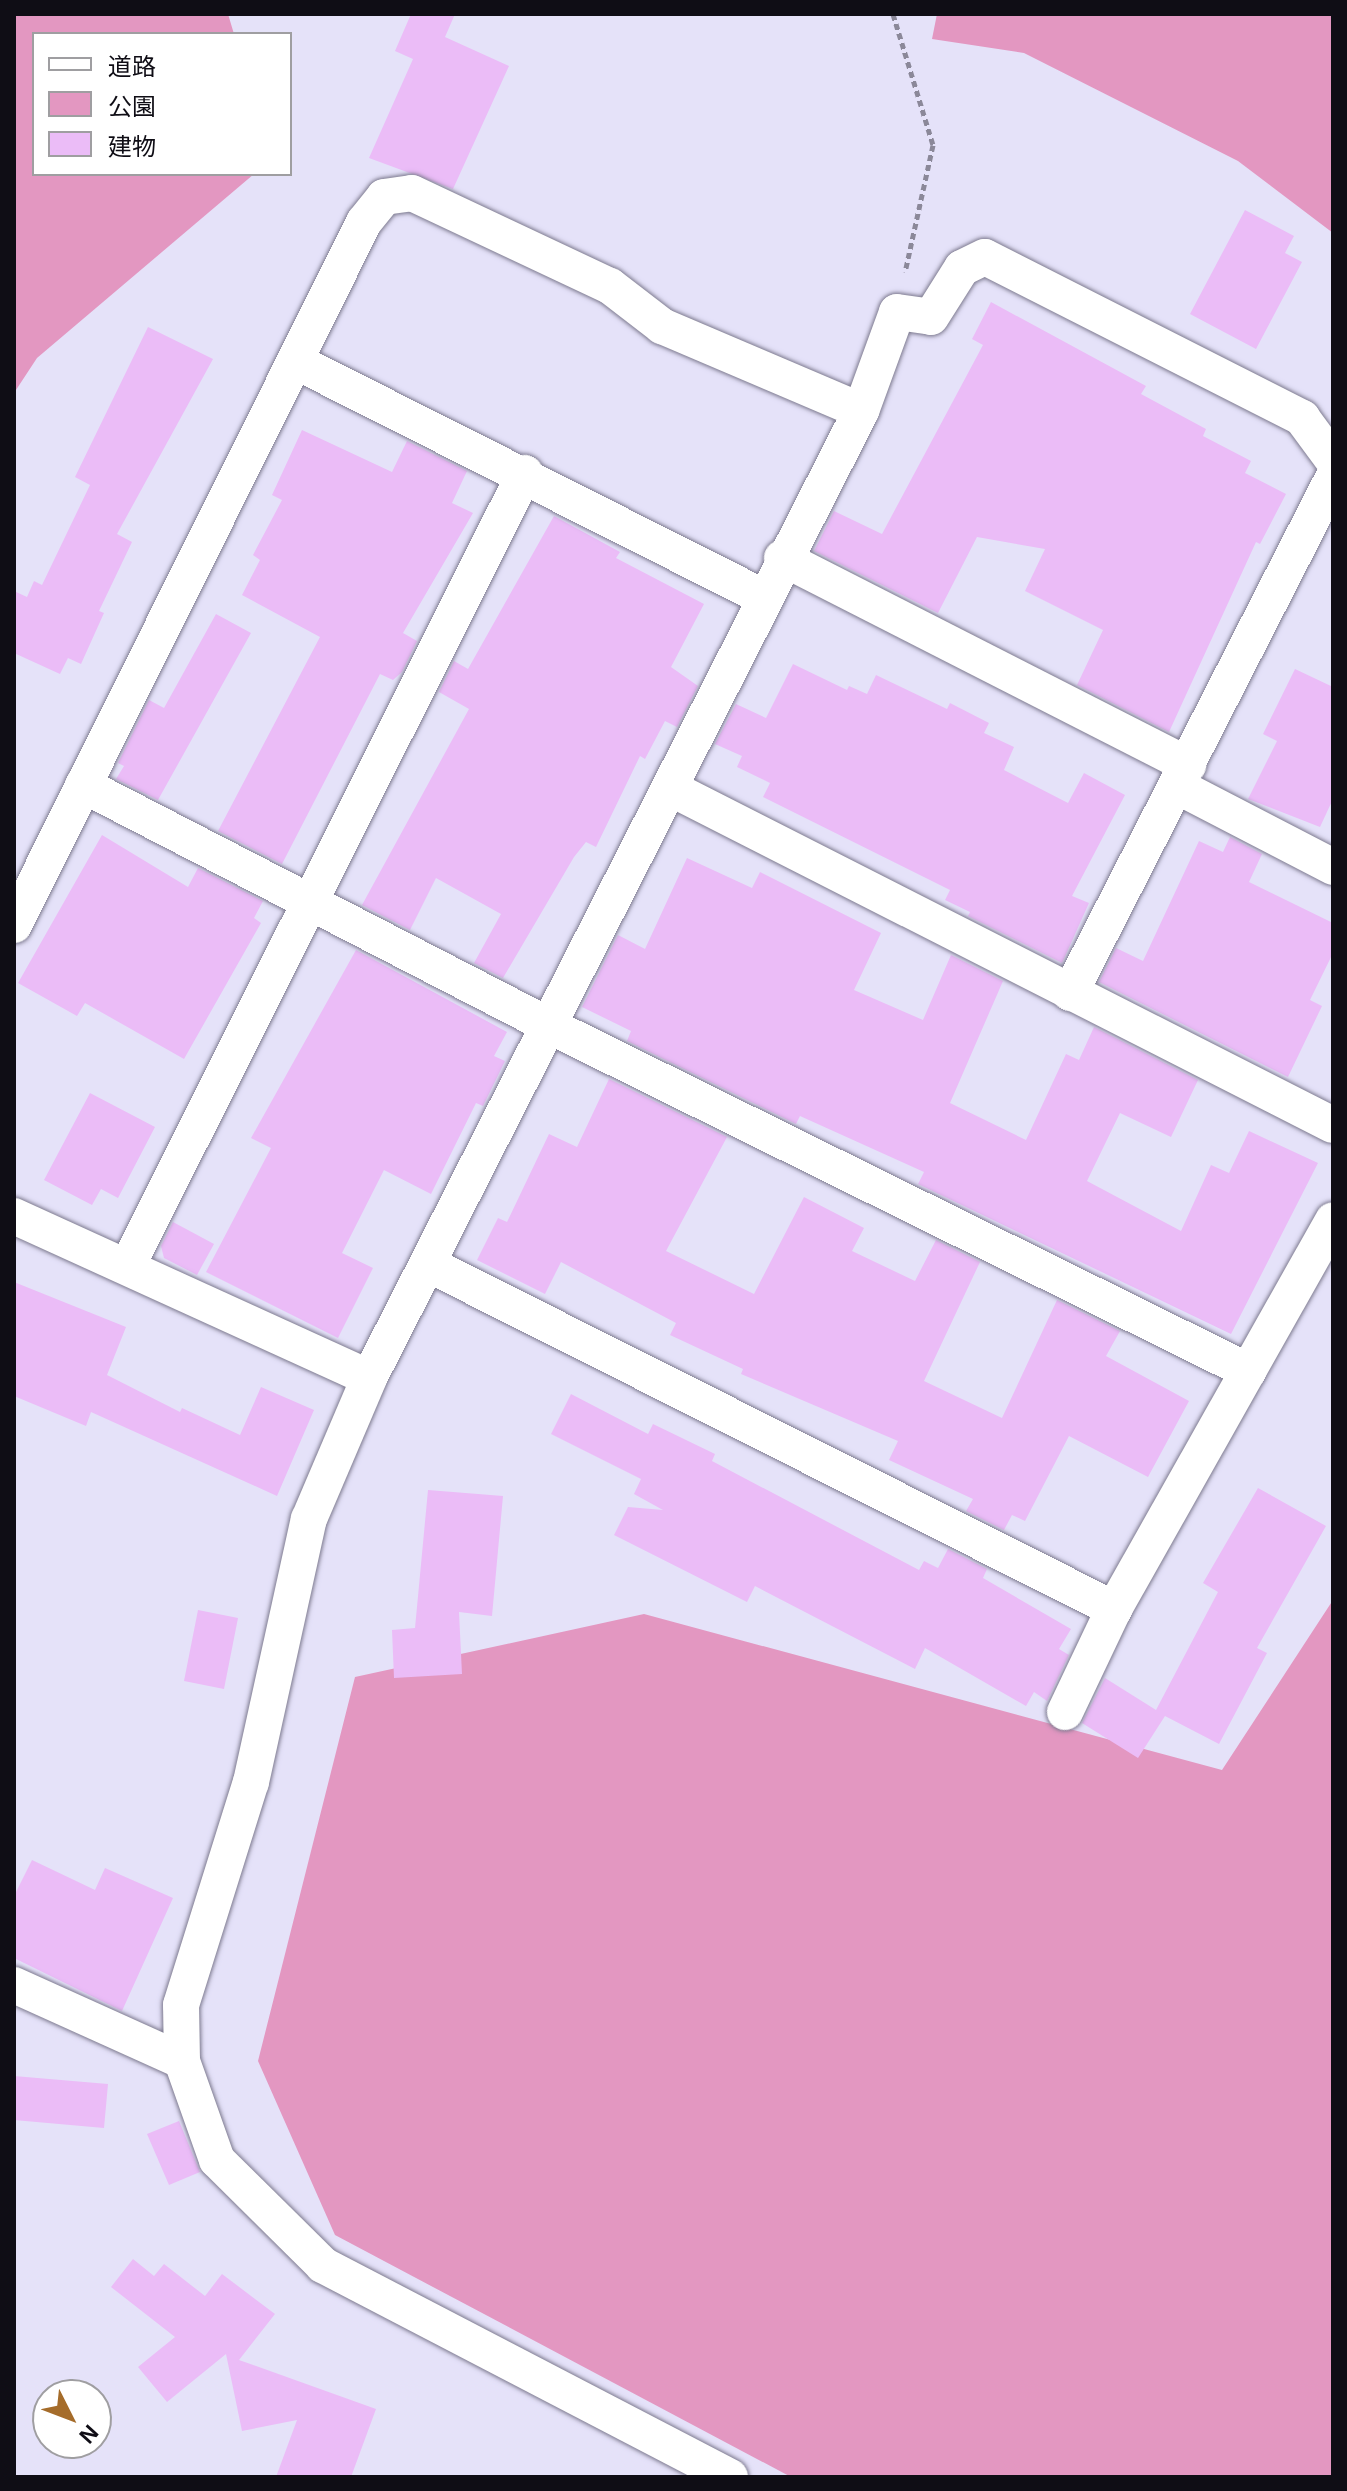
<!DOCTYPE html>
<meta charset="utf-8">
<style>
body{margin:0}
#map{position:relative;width:1347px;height:2491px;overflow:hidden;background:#e5e2f9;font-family:Helvetica,"Noto Sans JP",sans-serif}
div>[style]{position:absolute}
.green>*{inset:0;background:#e397c1}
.building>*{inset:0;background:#ebbcf7}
.path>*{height:5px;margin-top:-2.5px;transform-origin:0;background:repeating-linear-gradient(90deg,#8b8899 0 6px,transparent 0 10px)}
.roads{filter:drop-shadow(0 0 2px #7d7a8f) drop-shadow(0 0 2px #7d7a8f)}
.street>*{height:36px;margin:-18px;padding:0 18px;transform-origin:18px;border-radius:18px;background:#fff}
span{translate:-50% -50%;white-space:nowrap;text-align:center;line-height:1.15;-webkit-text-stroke:8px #fff;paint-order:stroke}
.frame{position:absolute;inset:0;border:16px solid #0f0d15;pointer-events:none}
.legend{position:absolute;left:32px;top:32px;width:260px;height:144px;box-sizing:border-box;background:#fff;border:2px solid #9f9ea1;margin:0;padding:10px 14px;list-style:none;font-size:24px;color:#0f0d15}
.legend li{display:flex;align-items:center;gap:16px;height:40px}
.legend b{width:40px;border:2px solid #9f9ea1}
.north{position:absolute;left:32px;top:2379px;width:80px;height:80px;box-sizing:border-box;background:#fff;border:2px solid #9f9ea1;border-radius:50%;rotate:132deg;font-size:22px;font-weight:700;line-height:32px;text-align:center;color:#0f0d15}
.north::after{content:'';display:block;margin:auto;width:28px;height:36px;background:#a56c2a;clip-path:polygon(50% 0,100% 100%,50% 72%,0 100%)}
</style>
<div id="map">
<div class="green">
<div style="clip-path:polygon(14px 14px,228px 14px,234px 34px,34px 34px,34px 174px,254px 174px,37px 358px,14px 393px)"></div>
<div style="clip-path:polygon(937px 14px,1333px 14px,1333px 233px,1238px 161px,1024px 53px,932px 39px)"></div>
<div style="clip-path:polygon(1333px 1600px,1333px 2477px,791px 2477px,335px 2235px,258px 2061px,355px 1677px,644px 1614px,1222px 1770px)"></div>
</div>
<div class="building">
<div style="clip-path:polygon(411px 14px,455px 14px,445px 37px,509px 66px,453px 189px,369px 158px,413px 59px,395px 51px)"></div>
<div style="clip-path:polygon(1245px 210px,1294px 236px,1285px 253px,1302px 262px,1256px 349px,1190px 314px)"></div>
<div style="clip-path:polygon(991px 302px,1146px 386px,1141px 394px,1206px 429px,1203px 436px,1251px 461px,1245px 473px,1286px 494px,1260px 544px,1256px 542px,1169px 732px,1077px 685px,1103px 630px,1025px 591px,1045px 549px,977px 537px,938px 613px,814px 551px,834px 511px,882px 534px,983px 345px,972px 339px)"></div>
<div style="clip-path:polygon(148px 327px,213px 359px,117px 534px,132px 542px,99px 611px,104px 613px,81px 664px,68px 658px,60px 674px,14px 653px,14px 591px,27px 597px,34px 581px,42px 585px,90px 485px,75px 477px)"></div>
<div style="clip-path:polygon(302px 430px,392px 472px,407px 441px,467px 471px,452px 503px,473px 513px,403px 633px,417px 641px,402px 672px,393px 680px,380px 674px,282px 864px,218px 831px,320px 637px,242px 595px,260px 560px,253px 555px,282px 500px,272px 495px)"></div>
<div style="clip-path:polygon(554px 516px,620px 552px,616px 558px,704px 604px,671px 667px,698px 686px,677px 727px,665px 721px,645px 759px,640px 756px,596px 847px,586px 842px,574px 857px,503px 978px,474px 963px,501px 914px,436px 878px,410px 930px,362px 905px,469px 709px,439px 692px,454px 661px,468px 669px)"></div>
<div style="clip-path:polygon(216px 614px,251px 633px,158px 800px,116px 779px,124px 766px,118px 763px,149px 700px,164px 708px)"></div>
<div style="clip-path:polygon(793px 664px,847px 690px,849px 686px,867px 694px,876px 675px,947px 709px,950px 703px,989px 723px,984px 733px,1014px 747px,1004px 770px,1068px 803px,1084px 773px,1125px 795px,1072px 896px,1089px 903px,1062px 963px,968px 916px,970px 912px,945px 900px,950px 890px,763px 797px,770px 783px,737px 767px,742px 756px,715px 744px,736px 704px,766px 718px)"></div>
<div style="clip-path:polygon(1295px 669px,1333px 687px,1333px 799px,1320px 827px,1248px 799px,1277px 741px,1263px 734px)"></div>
<div style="clip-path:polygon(102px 835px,188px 887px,198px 868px,263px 901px,254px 918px,261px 923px,184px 1059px,85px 1003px,77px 1016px,18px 983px)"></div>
<div style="clip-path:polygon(1230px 837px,1262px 854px,1249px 882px,1333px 923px,1333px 953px,1310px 1000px,1322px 1006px,1288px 1077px,1099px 982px,1116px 948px,1143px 961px,1199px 841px,1223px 852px)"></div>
<div style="clip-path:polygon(687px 858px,752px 888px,760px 872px,881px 933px,854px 990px,923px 1020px,951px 955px,1003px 981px,950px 1103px,1026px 1140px,1066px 1054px,1079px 1060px,1094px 1027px,1198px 1080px,1171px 1137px,1120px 1113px,1087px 1181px,1181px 1231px,1211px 1165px,1229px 1173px,1249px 1131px,1318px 1163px,1231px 1334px,918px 1184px,924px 1172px,800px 1116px,796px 1124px,627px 1041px,631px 1031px,582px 1007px,618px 935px,645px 949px)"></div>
<div style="clip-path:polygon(356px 950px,507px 1032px,494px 1056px,505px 1061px,483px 1106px,476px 1103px,431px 1194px,384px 1170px,342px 1253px,373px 1268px,338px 1338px,206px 1272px,271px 1148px,251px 1138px)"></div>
<div style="clip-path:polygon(609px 1079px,727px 1137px,666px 1251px,754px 1294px,804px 1197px,864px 1228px,852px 1251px,915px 1281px,936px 1240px,980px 1262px,924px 1381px,1002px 1418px,1057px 1300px,1120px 1331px,1106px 1356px,1189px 1401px,1148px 1477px,1069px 1436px,1025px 1521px,1012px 1515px,1004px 1530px,966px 1511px,973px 1499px,889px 1460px,898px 1441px,741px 1374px,743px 1369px,670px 1335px,676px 1323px,561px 1262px,545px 1294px,477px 1260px,498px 1218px,507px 1222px,549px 1134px,577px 1147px)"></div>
<div style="clip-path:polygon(90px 1093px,155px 1127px,118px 1198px,101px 1189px,92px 1205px,44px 1180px)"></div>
<div style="clip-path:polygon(173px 1222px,214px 1244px,197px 1275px,164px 1258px,161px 1246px)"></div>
<div style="clip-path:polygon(14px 1282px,126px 1327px,107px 1375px,180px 1412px,182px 1408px,240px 1435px,261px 1387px,314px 1410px,277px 1496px,91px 1412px,86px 1426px,14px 1396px)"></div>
<div style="clip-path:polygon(571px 1394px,648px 1434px,653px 1424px,715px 1454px,712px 1461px,919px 1570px,924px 1561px,938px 1568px,948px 1549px,987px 1569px,983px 1578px,1071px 1629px,1059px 1649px,1069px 1655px,1047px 1701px,1034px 1692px,1026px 1706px,925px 1648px,915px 1669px,755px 1586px,747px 1602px,614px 1535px,628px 1507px,663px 1510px,634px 1494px,641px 1479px,551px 1434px)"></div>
<div style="clip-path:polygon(1258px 1488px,1326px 1526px,1257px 1648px,1267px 1653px,1219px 1744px,1165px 1716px,1138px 1758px,1082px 1723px,1105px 1678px,1156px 1710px,1218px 1592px,1203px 1583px)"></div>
<div style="clip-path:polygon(428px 1490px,503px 1496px,492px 1616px,459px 1612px,462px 1674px,394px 1678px,392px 1630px,415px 1628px)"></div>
<div style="clip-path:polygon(198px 1610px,238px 1618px,224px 1689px,184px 1681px)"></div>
<div style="clip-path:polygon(32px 1860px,95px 1890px,105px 1868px,173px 1898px,122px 2011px,14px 1958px,14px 1896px)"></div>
<div style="clip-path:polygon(14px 2076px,108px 2084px,104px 2128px,14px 2120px)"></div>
<div style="clip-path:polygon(179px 2121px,200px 2172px,169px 2185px,147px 2134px)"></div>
<div style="clip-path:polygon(133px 2259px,154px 2276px,164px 2264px,205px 2296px,222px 2274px,275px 2314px,239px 2360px,376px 2409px,351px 2477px,276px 2477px,297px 2420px,242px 2431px,226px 2354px,167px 2402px,138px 2367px,175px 2337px,111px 2287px)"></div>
</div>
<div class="path">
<div style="left:893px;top:14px;width:137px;rotate:73deg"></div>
<div style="left:933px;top:145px;width:130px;rotate:102.4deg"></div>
</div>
<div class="roads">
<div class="street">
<div style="left:297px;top:362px;width:522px;rotate:26.76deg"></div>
<div style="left:782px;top:558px;width:456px;rotate:27deg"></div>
<div style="left:83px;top:785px;width:526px;rotate:27.3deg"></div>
<div style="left:550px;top:1026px;width:779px;rotate:26.3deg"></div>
<div style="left:1177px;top:786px;width:176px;rotate:27.4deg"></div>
<div style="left:672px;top:789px;width:741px;rotate:26.95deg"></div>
<div style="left:14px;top:925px;width:785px;rotate:-63.53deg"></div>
<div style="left:364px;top:222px;width:32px;rotate:-51deg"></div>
<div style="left:384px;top:197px;width:28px;rotate:-8deg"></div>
<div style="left:412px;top:193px;width:219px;rotate:25.2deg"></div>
<div style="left:610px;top:286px;width:66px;rotate:37.6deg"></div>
<div style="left:662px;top:326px;width:216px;rotate:23.1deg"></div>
<div style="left:1070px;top:993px;width:578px;rotate:-62.95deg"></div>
<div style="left:14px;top:1216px;width:390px;rotate:24.5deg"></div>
<div style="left:128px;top:1265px;width:886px;rotate:-63.38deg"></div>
<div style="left:430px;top:1265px;width:766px;rotate:26.7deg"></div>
<div style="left:1065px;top:1712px;width:114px;rotate:-64.6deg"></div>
<div style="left:1114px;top:1609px;width:446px;rotate:-60.6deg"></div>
<div style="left:14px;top:1985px;width:184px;rotate:24.3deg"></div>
<div style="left:730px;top:2477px;width:459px;rotate:-152.5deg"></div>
<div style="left:323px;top:2265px;width:149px;rotate:-135.3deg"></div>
<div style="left:217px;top:2160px;width:105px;rotate:-109.5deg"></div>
<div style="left:182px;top:2061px;width:56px;rotate:-91deg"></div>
<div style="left:181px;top:2005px;width:234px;rotate:-72.6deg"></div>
<div style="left:251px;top:1782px;width:269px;rotate:-77.6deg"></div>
<div style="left:309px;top:1519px;width:153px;rotate:-66.9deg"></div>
<div style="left:369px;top:1378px;width:1085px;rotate:-63.03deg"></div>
<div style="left:861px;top:411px;width:105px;rotate:-70deg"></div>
<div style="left:897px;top:312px;width:34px;rotate:8deg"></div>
<div style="left:931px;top:317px;width:58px;rotate:-57.7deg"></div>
<div style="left:962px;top:268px;width:25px;rotate:-26deg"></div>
<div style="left:985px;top:257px;width:356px;rotate:26.9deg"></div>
<div style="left:1302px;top:418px;width:52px;rotate:53.6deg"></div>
</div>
</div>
<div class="frame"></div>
<ul class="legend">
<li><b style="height:10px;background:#fff"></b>道路</li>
<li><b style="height:22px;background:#e397c1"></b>公園</li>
<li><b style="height:22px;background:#ebbcf7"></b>建物</li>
</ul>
<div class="north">N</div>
</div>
